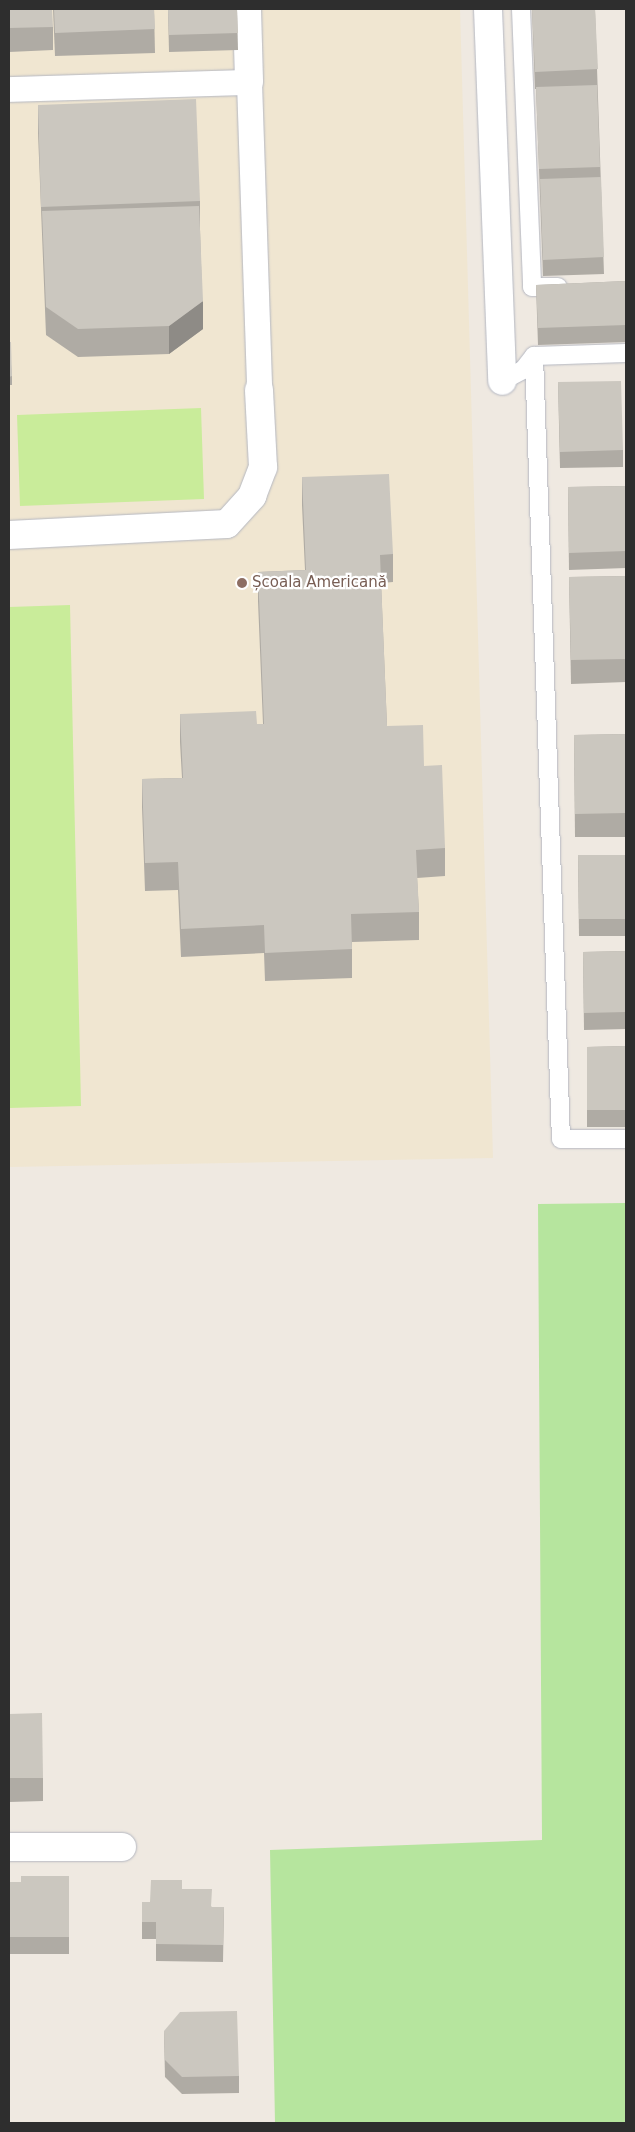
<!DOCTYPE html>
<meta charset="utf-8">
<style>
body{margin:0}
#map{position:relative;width:635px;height:2132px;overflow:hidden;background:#efe9e1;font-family:"DejaVu Sans",sans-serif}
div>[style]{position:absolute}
.education>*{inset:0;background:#f0e6d1}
.green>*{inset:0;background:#b6e59e}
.pitch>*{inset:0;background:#c9ec9a}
.roads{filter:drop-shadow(0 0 1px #b4b7c1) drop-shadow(0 0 1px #b4b7c1)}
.service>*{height:18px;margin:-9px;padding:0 9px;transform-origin:9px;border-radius:9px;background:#fff}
.pedestrian>*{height:25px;margin:-12.5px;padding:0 12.5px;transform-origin:12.5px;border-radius:12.5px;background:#fff}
.minor>*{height:28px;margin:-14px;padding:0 14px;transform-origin:14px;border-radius:14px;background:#fff}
.wall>*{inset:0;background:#afaba4}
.shaded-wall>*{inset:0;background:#8e8b86}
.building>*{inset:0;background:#cbc7bf}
.dots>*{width:14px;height:14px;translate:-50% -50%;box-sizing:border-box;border:2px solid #fff;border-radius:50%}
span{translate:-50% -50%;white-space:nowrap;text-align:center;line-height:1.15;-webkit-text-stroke:4.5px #fff;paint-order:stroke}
.education-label{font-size:15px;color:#785e54}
.left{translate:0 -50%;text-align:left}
.frame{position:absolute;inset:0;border:10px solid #2e2e2e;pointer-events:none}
</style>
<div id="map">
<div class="education">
<div style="clip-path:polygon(9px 9px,460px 9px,493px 1158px,9px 1167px)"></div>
</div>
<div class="green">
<div style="clip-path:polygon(626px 1203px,626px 2123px,275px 2123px,270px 1850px,542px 1840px,538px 1204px)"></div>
</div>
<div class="pitch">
<div style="clip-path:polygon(201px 408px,204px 499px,20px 506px,17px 415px)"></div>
<div style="clip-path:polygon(70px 605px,81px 1106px,9px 1108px,9px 607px)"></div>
</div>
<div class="roads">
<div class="service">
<div style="left:521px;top:9px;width:278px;rotate:87.7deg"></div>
<div style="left:532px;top:287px;width:26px"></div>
<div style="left:534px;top:356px;width:783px;rotate:88.03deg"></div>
<div style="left:561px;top:1139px;width:65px"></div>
<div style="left:534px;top:356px;width:92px;rotate:-1.9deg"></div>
<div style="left:502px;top:381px;width:24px;rotate:-28deg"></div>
<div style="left:523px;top:370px;width:18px;rotate:-52deg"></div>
</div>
<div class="pedestrian">
<div style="left:9px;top:89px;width:240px;rotate:-1.7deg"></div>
<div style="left:249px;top:82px;width:308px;rotate:88.1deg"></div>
</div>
<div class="minor">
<div style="left:247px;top:9px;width:73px;rotate:88.4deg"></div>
<div style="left:488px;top:9px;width:372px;rotate:87.8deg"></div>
<div style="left:9px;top:535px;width:218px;rotate:-2.9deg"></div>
<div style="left:227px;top:524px;width:38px;rotate:-48deg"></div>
<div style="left:252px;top:496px;width:31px;rotate:-69deg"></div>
<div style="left:263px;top:467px;width:77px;rotate:-93deg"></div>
<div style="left:9px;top:1847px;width:113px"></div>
</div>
</div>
<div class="wall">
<div style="clip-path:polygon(9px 9px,53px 27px,53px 50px,9px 52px)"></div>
<div style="clip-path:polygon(53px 9px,154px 9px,155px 53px,55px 56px)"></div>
<div style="clip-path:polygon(168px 9px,237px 9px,238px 50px,169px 52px)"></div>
<div style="clip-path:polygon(532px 9px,595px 9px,604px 274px,543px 276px,536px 89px,535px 89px)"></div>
<div style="clip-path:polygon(38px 105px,200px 201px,200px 229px,203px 329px,169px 354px,78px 357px,46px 335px,38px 133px)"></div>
<div style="clip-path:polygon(626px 281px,626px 342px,538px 345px,536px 285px)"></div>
<div style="clip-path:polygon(9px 342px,12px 376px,12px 385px,9px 385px)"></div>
<div style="clip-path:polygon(558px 382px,623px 450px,623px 467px,560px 468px)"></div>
<div style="clip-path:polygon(302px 477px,393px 554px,393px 582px,381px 583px,387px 726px,424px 766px,445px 848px,445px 876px,417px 878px,419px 912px,419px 940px,352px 942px,352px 978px,265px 981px,264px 953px,181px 957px,178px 890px,145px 891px,142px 807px,142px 779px,182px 778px,180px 742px,180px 714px,257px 724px,263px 724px,258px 601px,258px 572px,305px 570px,302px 505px)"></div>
<div style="clip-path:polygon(626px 486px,626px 568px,569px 570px,568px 487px)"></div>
<div style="clip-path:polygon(626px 576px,626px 682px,571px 684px,569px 577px)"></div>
<div style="clip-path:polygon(626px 734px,626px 837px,575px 837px,574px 735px)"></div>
<div style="clip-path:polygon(578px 855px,626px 855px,626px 936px,579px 936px)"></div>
<div style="clip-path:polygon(626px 951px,626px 1029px,584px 1030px,583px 952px)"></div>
<div style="clip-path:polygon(626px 1046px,626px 1127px,587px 1127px,587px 1047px)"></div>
<div style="clip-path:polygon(9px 1714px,43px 1778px,43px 1801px,9px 1802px)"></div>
<div style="clip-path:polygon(69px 1876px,69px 1954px,9px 1954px,9px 1882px,21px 1882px)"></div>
<div style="clip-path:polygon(182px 1889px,212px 1907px,224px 1907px,223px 1962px,156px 1961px,156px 1939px,142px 1939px,142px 1902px,150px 1902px)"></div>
<div style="clip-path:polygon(164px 2031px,239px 2076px,239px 2093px,182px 2094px,165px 2077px)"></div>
</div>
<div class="shaded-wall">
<div style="clip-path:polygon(203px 301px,203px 329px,169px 354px,169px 326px)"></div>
</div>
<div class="building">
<div style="clip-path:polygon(9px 9px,52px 9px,53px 27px,9px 28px)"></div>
<div style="clip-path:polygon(54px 9px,154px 9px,155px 29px,55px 33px)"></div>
<div style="clip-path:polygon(168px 9px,237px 9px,238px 33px,169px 35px)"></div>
<div style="clip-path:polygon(532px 9px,595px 9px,598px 69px,535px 72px)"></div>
<div style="clip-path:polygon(597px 85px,600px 167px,539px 169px,536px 87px)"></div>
<div style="clip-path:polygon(196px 99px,200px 201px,41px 207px,38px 105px)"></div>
<div style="clip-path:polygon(601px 177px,604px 257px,543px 260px,540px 179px)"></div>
<div style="clip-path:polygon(199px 206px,203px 301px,169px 326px,78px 329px,46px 307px,42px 211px)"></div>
<div style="clip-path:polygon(626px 281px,626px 325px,538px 328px,536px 285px)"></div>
<div style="clip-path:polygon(9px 342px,11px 342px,12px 376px,9px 377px)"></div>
<div style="clip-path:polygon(621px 381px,623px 450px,560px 452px,558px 382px)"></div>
<div style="clip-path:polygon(389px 474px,393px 554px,380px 555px,387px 726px,423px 725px,424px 766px,442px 765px,445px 848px,416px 850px,419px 912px,351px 914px,352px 949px,265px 953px,264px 925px,181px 929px,178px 862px,145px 863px,142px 779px,183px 778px,180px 714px,256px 711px,257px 724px,264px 724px,258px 572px,306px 570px,302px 477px)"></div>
<div style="clip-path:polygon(626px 486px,626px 551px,569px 553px,568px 487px)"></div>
<div style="clip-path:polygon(626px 576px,626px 659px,571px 660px,569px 577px)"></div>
<div style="clip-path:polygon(626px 734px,626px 813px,575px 814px,574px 735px)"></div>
<div style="clip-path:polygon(578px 855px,626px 855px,626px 919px,579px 919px)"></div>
<div style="clip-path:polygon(626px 951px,626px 1012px,584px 1013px,583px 952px)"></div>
<div style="clip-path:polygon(626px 1046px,626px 1110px,587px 1110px,587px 1047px)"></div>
<div style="clip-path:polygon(42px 1713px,43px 1778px,9px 1778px,9px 1714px)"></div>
<div style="clip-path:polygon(21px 1876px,69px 1876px,69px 1937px,9px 1937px,9px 1882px,21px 1882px)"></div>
<div style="clip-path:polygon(151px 1880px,182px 1880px,182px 1889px,212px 1889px,211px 1907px,224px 1907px,223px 1945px,156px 1944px,156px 1922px,142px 1922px,142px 1902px,150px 1902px)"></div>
<div style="clip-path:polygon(237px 2011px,239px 2076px,182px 2077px,165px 2060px,164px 2031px,180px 2012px)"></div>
</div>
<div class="dots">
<div style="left:242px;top:583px;background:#8d6e63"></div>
</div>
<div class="education-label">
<span class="left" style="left:252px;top:583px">Școala Americană</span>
</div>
<div class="frame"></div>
</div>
